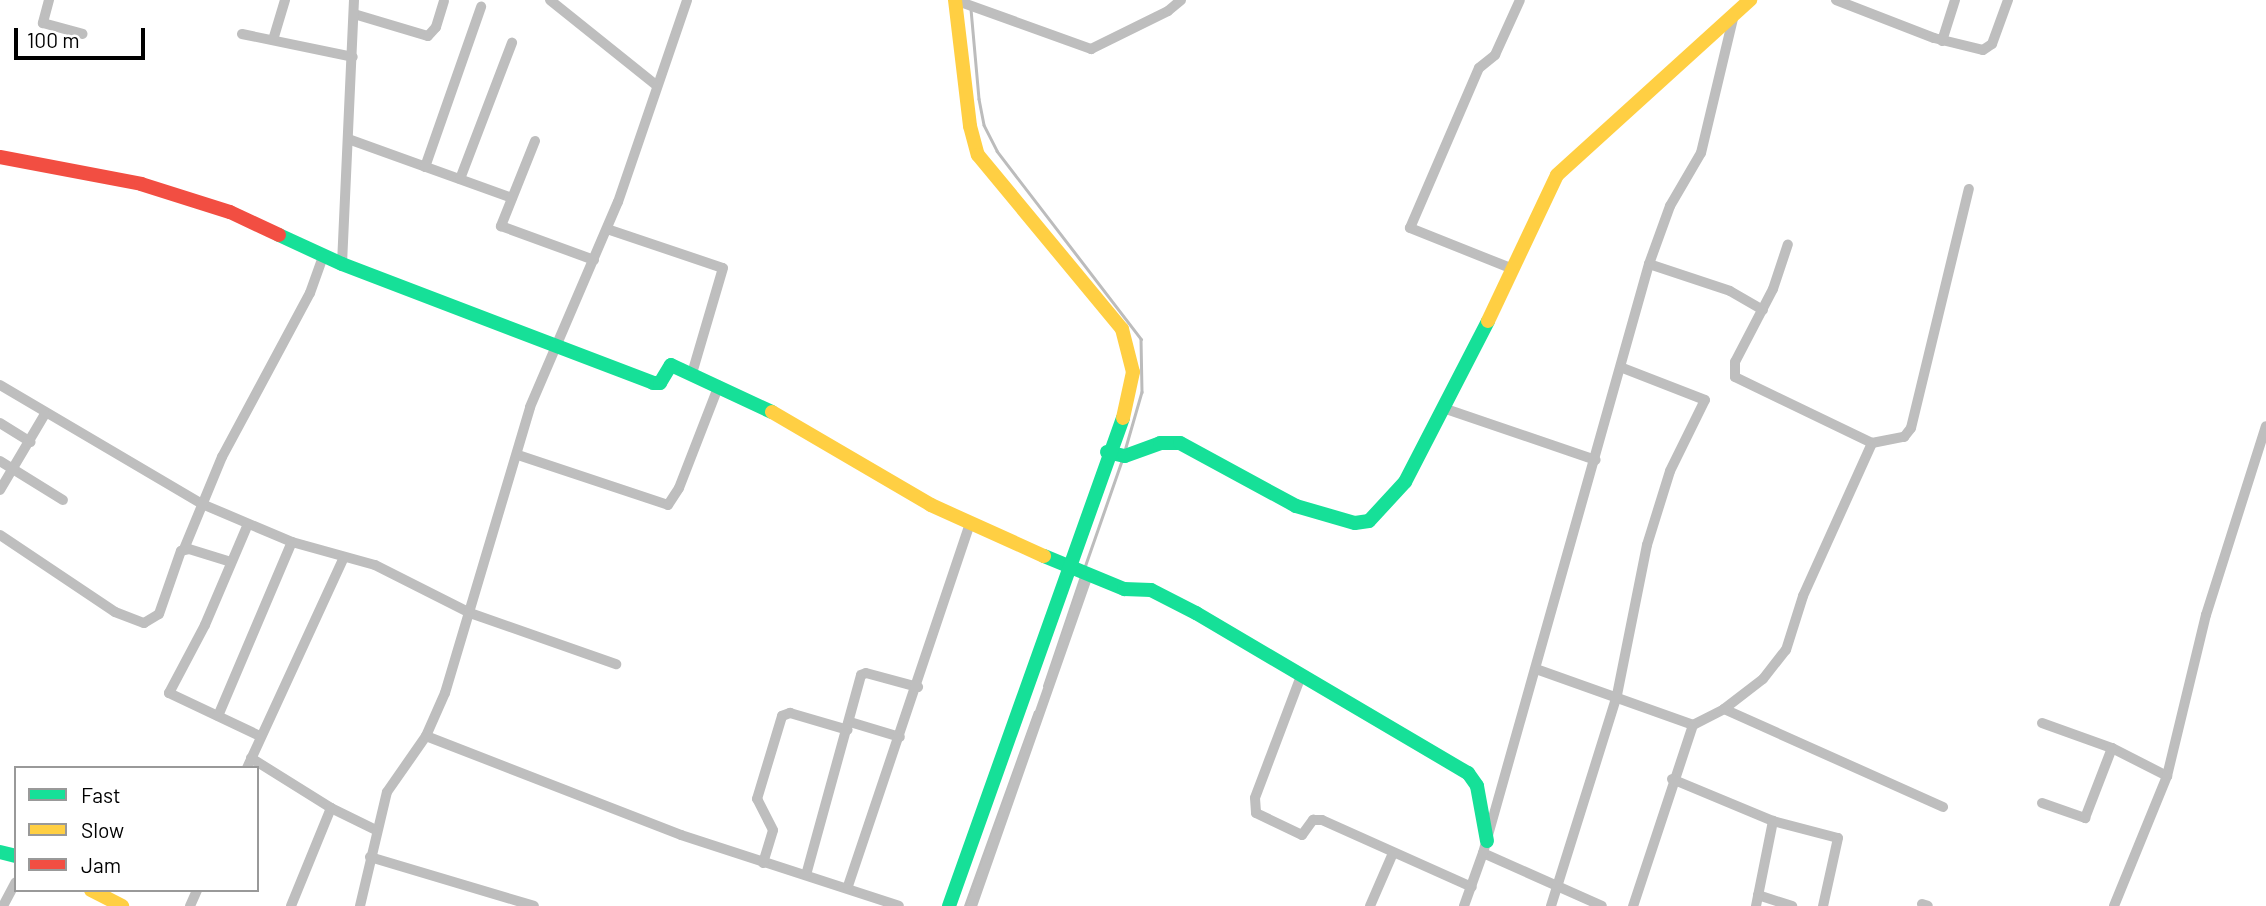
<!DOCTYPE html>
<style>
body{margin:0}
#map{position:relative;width:2266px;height:906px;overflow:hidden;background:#fff;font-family:Barlow,sans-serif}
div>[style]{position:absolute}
.stream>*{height:2.5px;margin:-1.25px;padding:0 1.25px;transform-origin:1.25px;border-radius:1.25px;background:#bcbcbc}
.street>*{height:10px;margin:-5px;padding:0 5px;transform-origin:5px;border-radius:5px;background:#bebebe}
.fast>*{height:14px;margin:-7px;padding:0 7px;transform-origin:7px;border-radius:7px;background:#16e098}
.slow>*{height:14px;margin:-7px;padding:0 7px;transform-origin:7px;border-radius:7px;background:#ffcf43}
.jam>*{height:14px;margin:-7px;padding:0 7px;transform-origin:7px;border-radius:7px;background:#f24e42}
span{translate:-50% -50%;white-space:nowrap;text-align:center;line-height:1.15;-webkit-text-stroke:5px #fff;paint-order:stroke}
.legend{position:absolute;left:14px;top:766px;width:245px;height:126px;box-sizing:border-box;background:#fff;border:2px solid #999;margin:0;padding:9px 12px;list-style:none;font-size:21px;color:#000}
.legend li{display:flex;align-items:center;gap:14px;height:35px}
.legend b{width:35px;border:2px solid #999}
.scale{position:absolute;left:14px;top:28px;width:131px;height:32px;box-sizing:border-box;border:4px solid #000;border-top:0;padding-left:9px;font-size:21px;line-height:24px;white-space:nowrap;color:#000;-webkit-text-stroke:5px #fff;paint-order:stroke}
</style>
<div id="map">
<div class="stream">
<div style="left:971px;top:9px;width:90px;rotate:84.9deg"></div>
<div style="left:979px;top:99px;width:26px;rotate:79deg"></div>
<div style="left:984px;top:125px;width:29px;rotate:63deg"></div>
<div style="left:997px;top:151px;width:237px;rotate:52.5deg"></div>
<div style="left:1141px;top:339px;width:53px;rotate:88.9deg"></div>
<div style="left:1142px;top:392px;width:61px;rotate:106.1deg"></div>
<div style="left:1085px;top:566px;width:112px;rotate:-70.8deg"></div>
<div style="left:1044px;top:686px;width:116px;rotate:-71.4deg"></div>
<div style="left:965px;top:906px;width:206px;rotate:-70.2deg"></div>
</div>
<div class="street">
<div style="left:49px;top:0;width:24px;rotate:105deg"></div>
<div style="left:43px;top:23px;width:41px;rotate:15.4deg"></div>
<div style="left:550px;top:0;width:136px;rotate:38.7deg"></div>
<div style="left:955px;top:0;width:145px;rotate:19.8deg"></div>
<div style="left:1091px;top:49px;width:86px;rotate:-26.3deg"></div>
<div style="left:1168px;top:11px;width:17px;rotate:-40deg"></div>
<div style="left:1836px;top:0;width:105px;rotate:21.2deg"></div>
<div style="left:1934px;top:38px;width:50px;rotate:13.8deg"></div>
<div style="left:1983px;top:50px;width:11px;rotate:-34deg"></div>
<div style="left:1992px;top:44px;width:47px;rotate:-70deg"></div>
<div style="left:354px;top:14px;width:77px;rotate:16.6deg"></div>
<div style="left:428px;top:36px;width:12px;rotate:-48deg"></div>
<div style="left:436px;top:27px;width:27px;rotate:-73deg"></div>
<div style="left:242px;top:34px;width:113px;rotate:11.7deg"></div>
<div style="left:273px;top:40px;width:42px;rotate:-73.3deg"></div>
<div style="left:1942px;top:41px;width:43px;rotate:-72.4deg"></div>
<div style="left:351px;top:140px;width:171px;rotate:19.8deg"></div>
<div style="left:535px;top:141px;width:92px;rotate:111.8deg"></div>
<div style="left:501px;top:226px;width:99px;rotate:20.1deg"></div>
<div style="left:425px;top:167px;width:170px;rotate:-70.7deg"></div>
<div style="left:460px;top:179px;width:146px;rotate:-69.1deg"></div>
<div style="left:607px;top:229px;width:122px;rotate:18.6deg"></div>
<div style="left:723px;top:268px;width:109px;rotate:106.4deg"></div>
<div style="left:342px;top:264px;width:264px;rotate:-87.4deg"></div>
<div style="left:1649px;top:264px;width:85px;rotate:18.4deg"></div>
<div style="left:1730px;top:291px;width:38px;rotate:30deg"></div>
<div style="left:1513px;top:269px;width:111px;rotate:-158.3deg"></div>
<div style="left:1410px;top:228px;width:174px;rotate:-66.7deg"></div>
<div style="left:1479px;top:68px;width:21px;rotate:-39deg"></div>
<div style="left:1495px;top:55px;width:60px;rotate:-65.6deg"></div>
<div style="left:0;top:385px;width:234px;rotate:30.5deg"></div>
<div style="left:202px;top:504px;width:98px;rotate:22.9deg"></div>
<div style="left:292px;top:542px;width:86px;rotate:15.5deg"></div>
<div style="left:375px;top:565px;width:106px;rotate:26.8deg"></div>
<div style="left:470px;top:613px;width:155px;rotate:19.3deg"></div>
<div style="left:1446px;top:409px;width:158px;rotate:18.8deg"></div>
<div style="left:0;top:423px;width:36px;rotate:32deg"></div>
<div style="left:1872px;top:443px;width:33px;rotate:-11deg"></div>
<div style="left:1904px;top:437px;width:11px;rotate:-52deg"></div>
<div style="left:1911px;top:428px;width:246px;rotate:-76.4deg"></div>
<div style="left:518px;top:455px;width:158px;rotate:18.4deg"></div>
<div style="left:668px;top:505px;width:20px;rotate:-57deg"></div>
<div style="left:679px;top:488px;width:110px;rotate:-68.8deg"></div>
<div style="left:0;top:461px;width:74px;rotate:31.8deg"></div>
<div style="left:0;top:490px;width:88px;rotate:-59.4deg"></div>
<div style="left:248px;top:524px;width:110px;rotate:113.1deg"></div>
<div style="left:205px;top:625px;width:77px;rotate:117.9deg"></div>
<div style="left:169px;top:693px;width:101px;rotate:25.3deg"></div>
<div style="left:0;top:535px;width:138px;rotate:33.8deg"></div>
<div style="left:115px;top:612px;width:31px;rotate:21deg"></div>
<div style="left:144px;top:623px;width:17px;rotate:-31deg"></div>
<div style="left:159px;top:614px;width:67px;rotate:-70.8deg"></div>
<div style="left:181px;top:551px;width:8px;rotate:-14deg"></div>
<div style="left:189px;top:549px;width:44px;rotate:17.2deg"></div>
<div style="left:184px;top:549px;width:100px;rotate:-67.6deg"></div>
<div style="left:222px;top:457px;width:186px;rotate:-61.8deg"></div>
<div style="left:310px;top:293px;width:41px;rotate:-70.3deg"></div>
<div style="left:1536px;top:669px;width:167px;rotate:19.6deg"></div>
<div style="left:1693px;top:725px;width:191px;rotate:108.3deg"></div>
<div style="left:1301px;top:676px;width:130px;rotate:110.7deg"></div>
<div style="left:1255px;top:798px;width:15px;rotate:86deg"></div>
<div style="left:1256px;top:813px;width:51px;rotate:25.6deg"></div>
<div style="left:1302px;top:835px;width:19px;rotate:-54deg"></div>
<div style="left:1313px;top:820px;width:9px"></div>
<div style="left:1322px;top:820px;width:164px;rotate:24.1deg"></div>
<div style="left:1724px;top:709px;width:240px;rotate:24.1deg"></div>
<div style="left:218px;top:716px;width:189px;rotate:-67deg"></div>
<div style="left:850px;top:722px;width:52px;rotate:16.7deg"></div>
<div style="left:2042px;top:723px;width:74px;rotate:19.7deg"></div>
<div style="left:2112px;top:748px;width:62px;rotate:27deg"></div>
<div style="left:1693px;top:725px;width:35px;rotate:-27deg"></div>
<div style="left:1724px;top:709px;width:49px;rotate:-37.6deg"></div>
<div style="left:1763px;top:679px;width:37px;rotate:-52deg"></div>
<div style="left:1786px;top:650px;width:57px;rotate:-72.5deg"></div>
<div style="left:1803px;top:596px;width:168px;rotate:-65.7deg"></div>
<div style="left:1872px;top:443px;width:152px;rotate:-154.3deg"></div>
<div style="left:1735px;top:377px;width:15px;rotate:-90deg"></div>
<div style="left:1735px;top:362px;width:82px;rotate:-62.5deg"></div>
<div style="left:1773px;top:289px;width:47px;rotate:-71.6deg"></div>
<div style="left:426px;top:736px;width:274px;rotate:21.2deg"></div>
<div style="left:681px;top:835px;width:229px;rotate:18deg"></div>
<div style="left:251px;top:758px;width:94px;rotate:32deg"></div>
<div style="left:247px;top:768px;width:232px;rotate:-65.3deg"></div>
<div style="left:1672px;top:779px;width:109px;rotate:22.6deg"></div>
<div style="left:1773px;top:821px;width:67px;rotate:14.7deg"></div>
<div style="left:1838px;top:838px;width:70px;rotate:102.4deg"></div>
<div style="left:2042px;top:803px;width:46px;rotate:19.2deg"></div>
<div style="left:2085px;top:818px;width:75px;rotate:-68.9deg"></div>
<div style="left:1483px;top:853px;width:130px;rotate:24deg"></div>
<div style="left:370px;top:857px;width:171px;rotate:16.6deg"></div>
<div style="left:763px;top:863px;width:34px;rotate:-73deg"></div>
<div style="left:773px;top:830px;width:35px;rotate:-117deg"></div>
<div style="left:757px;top:799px;width:87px;rotate:-73.2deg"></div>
<div style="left:782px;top:716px;width:9px;rotate:-21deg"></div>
<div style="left:790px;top:713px;width:60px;rotate:16.3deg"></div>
<div style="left:806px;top:875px;width:207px;rotate:-74.6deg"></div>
<div style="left:861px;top:675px;width:5px;rotate:-22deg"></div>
<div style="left:866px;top:673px;width:54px;rotate:15.1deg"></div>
<div style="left:848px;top:886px;width:382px;rotate:-71.4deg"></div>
<div style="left:1758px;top:895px;width:36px;rotate:18deg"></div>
<div style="left:1922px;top:904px;width:6px;rotate:18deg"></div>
<div style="left:3px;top:906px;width:27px;rotate:-62deg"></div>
<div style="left:190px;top:906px;width:17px;rotate:-66deg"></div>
<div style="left:291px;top:906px;width:106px;rotate:-67.8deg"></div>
<div style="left:331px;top:808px;width:50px;rotate:26.1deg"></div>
<div style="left:360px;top:906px;width:117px;rotate:-76.7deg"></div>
<div style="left:387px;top:792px;width:68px;rotate:-55.1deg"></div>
<div style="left:426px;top:736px;width:47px;rotate:-66.2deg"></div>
<div style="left:445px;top:693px;width:298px;rotate:-73.4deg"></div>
<div style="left:530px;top:407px;width:223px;rotate:-66.8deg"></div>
<div style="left:618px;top:202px;width:213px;rotate:-71.1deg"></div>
<div style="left:972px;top:906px;width:351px;rotate:-70.7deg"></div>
<div style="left:1370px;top:906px;width:58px;rotate:-66.5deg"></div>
<div style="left:1464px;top:906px;width:56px;rotate:-70.3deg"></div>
<div style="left:1483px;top:853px;width:612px;rotate:-74.26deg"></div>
<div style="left:1649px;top:264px;width:62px;rotate:-70.1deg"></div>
<div style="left:1670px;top:206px;width:61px;rotate:-59.7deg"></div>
<div style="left:1701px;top:153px;width:142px;rotate:-76.6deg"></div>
<div style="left:1551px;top:906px;width:221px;rotate:-72.6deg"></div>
<div style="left:1617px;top:695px;width:153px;rotate:-78.7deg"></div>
<div style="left:1647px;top:545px;width:77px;rotate:-72.7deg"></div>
<div style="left:1670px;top:471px;width:79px;rotate:-63.8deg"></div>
<div style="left:1705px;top:400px;width:88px;rotate:-158.7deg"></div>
<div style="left:1756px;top:906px;width:87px;rotate:-78.7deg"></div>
<div style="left:2114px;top:906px;width:140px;rotate:-67.8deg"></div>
<div style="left:2167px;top:776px;width:166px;rotate:-76.4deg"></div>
<div style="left:2206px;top:615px;width:198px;rotate:-72.4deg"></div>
</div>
<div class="fast">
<div style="left:279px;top:235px;width:69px;rotate:24.7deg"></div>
<div style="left:342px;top:264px;width:333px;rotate:20.9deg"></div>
<div style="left:653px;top:383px;width:7px"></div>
<div style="left:660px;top:383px;width:21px;rotate:-59deg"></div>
<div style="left:671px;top:365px;width:111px;rotate:25deg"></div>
<div style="left:1107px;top:452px;width:18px;rotate:13deg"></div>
<div style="left:1125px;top:456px;width:37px;rotate:-20deg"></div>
<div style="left:1160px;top:443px;width:20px"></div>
<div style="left:1180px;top:443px;width:132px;rotate:28.5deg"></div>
<div style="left:1296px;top:506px;width:61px;rotate:16.1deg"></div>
<div style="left:1355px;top:523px;width:14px;rotate:-8deg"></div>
<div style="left:1369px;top:521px;width:53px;rotate:-47.3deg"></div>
<div style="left:1405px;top:482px;width:181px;rotate:-62.7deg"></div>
<div style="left:1044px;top:556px;width:87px;rotate:22.4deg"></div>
<div style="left:1124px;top:589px;width:27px;rotate:2deg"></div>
<div style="left:1151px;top:590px;width:51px;rotate:27.1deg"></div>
<div style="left:1196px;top:613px;width:316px;rotate:30.5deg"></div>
<div style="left:1468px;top:773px;width:16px;rotate:55deg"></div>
<div style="left:1477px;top:786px;width:56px;rotate:79.7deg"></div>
<div style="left:0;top:852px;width:16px;rotate:14deg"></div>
<div style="left:949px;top:906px;width:518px;rotate:-70.38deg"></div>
</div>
<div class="slow">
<div style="left:955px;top:0;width:127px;rotate:83.2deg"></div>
<div style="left:970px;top:126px;width:30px;rotate:75deg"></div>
<div style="left:978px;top:155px;width:226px;rotate:50.4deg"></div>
<div style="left:1122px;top:329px;width:44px;rotate:75.7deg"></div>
<div style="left:1133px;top:372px;width:47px;rotate:102.3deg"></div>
<div style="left:1488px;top:321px;width:161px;rotate:-64.7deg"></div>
<div style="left:1557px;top:175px;width:261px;rotate:-42.2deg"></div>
<div style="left:772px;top:412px;width:184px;rotate:30.3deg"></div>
<div style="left:931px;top:505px;width:124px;rotate:24.3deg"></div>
<div style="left:91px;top:890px;width:35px;rotate:27deg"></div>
</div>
<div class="jam">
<div style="left:0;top:157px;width:144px;rotate:10.8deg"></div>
<div style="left:141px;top:184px;width:93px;rotate:17.5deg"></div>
<div style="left:230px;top:212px;width:54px;rotate:25.1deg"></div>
</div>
<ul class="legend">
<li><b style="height:9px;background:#16e098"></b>Fast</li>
<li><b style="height:9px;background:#ffcf43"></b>Slow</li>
<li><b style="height:9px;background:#f24e42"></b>Jam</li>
</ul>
<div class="scale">100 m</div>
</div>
